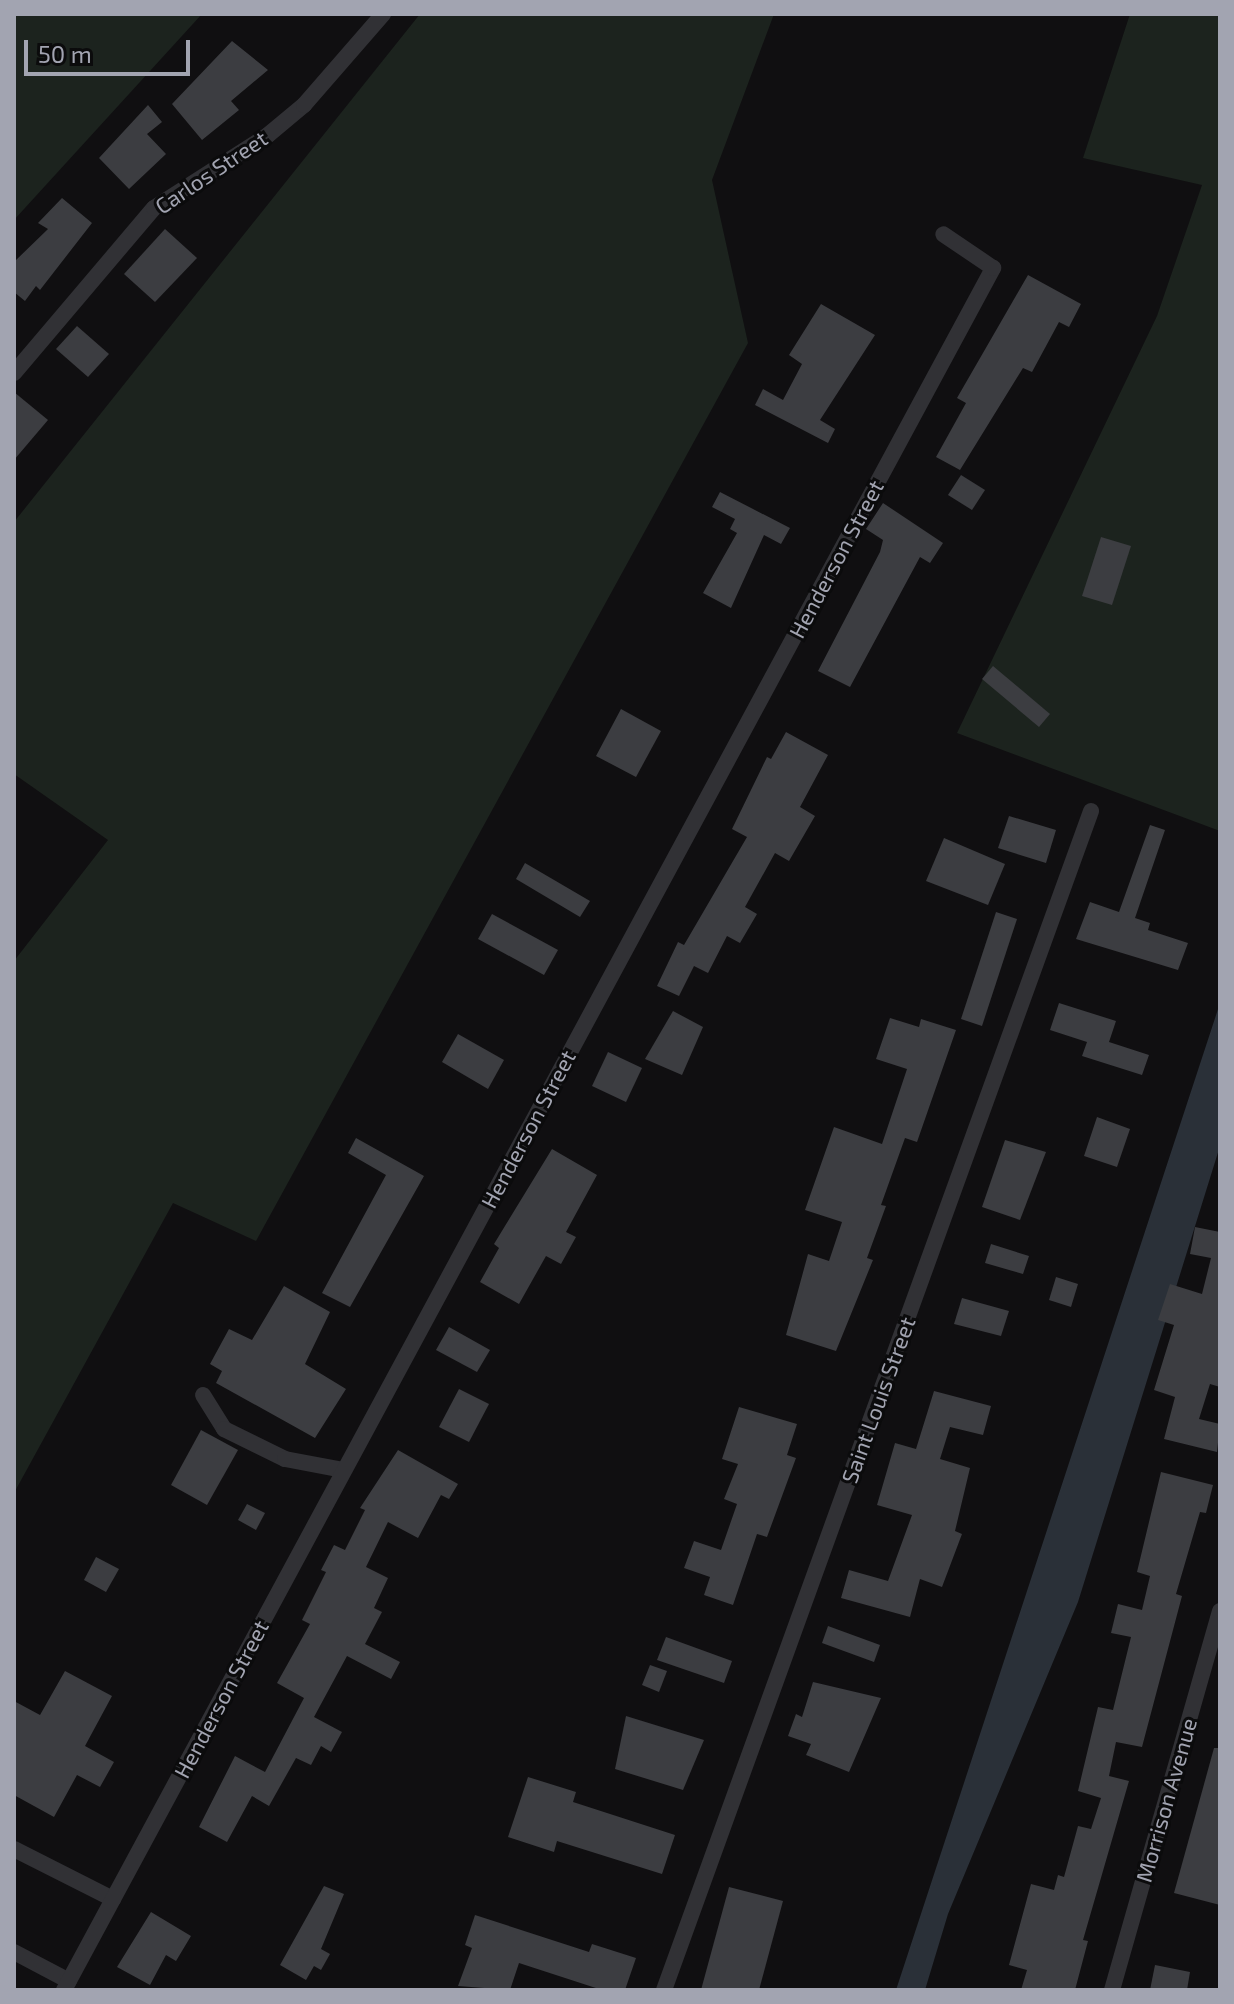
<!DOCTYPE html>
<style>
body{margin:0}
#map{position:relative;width:1234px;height:2004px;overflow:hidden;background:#100f11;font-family:"Exo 2",sans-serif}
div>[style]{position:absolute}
.green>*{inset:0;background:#1c231e}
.water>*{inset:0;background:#2a3038}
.building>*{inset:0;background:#3c3d41}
.minor>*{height:16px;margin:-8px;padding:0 8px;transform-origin:8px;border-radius:8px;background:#313135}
span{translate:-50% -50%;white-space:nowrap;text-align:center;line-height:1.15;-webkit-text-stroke:6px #0b0b0c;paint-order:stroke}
.street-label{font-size:22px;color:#a2a4b1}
.frame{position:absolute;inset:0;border:16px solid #a2a4b1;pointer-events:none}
.scale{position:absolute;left:24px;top:40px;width:166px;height:36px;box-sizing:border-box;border:4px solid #a2a4b1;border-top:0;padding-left:10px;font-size:24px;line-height:28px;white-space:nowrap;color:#a2a4b1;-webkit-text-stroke:6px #0b0b0c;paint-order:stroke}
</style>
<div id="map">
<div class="green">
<div style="clip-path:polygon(14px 14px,202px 14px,14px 220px)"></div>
<div style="clip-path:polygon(420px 14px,774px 14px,712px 180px,748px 343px,256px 1241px,173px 1203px,14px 1493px,14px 961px,108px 840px,14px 774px,14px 522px)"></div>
<div style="clip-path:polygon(1130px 14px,1220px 14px,1220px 831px,957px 733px,1157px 316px,1202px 185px,1083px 158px)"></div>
</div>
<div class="water">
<div style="clip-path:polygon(1220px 1003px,1220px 1146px,1078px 1602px,948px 1914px,925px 1990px,896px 1990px)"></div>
</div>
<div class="building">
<div style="clip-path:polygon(232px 41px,268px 70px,231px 101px,239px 110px,202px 140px,172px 104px)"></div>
<div style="clip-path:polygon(148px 105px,162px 122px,147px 134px,166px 154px,129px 189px,99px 158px)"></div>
<div style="clip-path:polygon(62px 198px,92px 223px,40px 290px,36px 286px,25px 301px,14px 292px,14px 262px,48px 229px,38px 223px)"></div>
<div style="clip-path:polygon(165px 229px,197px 258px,155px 302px,124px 274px)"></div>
<div style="clip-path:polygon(1028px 275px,1081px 304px,1069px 327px,1059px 322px,1032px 372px,1023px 368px,960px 470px,936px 457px,966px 403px,957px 398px)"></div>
<div style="clip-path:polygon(821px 304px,875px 335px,820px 420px,835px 429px,828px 443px,755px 405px,763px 389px,783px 400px,802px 364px,789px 355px)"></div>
<div style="clip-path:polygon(77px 326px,109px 354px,88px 377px,56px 349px)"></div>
<div style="clip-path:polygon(14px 392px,48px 420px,14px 460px)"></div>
<div style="clip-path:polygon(961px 475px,985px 490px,972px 510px,948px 495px)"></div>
<div style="clip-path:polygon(720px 492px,790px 528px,781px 544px,764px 535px,731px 608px,703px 593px,737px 533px,730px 529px,735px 519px,712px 507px)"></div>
<div style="clip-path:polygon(883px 503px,943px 543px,930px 563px,920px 557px,850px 687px,818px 671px,880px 552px,883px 540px,866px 529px)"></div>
<div style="clip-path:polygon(1101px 537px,1131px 546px,1112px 605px,1082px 596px)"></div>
<div style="clip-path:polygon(993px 666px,1050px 714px,1039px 727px,982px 679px)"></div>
<div style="clip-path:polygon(621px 709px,661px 731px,636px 777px,596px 756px)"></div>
<div style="clip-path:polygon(786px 732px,828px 755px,800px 807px,815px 816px,789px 861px,775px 853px,745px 907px,757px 914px,740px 943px,727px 936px,708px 973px,694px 966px,679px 996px,657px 986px,678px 942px,684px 945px,747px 837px,732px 829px,767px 757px,771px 759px)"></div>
<div style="clip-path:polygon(1009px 816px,1056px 830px,1046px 863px,998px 848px)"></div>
<div style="clip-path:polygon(1150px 825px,1165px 830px,1135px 918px,1150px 923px,1148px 930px,1188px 943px,1178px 970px,1076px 939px,1090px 902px,1119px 912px)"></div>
<div style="clip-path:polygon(944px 838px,1005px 864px,988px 905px,926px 881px)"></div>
<div style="clip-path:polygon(525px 863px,590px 901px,580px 917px,516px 879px)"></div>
<div style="clip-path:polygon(996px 912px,1017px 919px,982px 1026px,961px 1019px)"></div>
<div style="clip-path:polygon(492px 914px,558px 950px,544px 975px,478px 939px)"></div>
<div style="clip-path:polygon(1059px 1003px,1116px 1021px,1109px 1042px,1149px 1055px,1142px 1075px,1082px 1056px,1087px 1042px,1050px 1030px)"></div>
<div style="clip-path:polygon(673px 1011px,703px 1027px,682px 1075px,645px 1059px)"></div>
<div style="clip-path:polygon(890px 1018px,919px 1027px,921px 1019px,956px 1030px,917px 1142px,905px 1138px,881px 1205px,886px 1206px,867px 1258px,873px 1260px,836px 1351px,786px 1335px,808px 1254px,829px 1261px,842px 1222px,805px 1210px,834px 1127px,882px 1144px,907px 1069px,876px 1059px)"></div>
<div style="clip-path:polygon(458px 1034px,504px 1060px,488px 1089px,442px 1062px)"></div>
<div style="clip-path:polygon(608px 1052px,642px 1068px,626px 1102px,592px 1086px)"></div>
<div style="clip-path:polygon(1097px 1117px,1130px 1129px,1117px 1167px,1084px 1156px)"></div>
<div style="clip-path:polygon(356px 1138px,424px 1176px,350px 1307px,322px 1293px,386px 1175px,348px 1153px)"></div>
<div style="clip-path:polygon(1005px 1140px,1046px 1152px,1020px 1220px,982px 1207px)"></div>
<div style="clip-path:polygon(552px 1149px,597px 1175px,566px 1232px,576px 1237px,561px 1264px,546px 1256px,519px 1304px,480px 1282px,499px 1248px,494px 1244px)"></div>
<div style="clip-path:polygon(1195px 1227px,1220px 1232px,1220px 1387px,1210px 1384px,1199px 1419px,1220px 1424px,1217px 1452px,1164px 1439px,1175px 1397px,1154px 1390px,1174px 1325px,1158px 1320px,1170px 1284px,1202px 1294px,1211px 1258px,1190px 1254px)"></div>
<div style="clip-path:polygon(991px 1244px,1029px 1256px,1023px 1274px,985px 1263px)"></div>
<div style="clip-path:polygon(1056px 1277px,1078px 1284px,1071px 1307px,1049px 1300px)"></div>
<div style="clip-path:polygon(284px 1286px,330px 1312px,305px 1364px,346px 1389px,315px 1438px,216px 1383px,222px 1371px,210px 1364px,229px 1329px,252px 1340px)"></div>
<div style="clip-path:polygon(962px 1298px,1009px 1311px,1001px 1336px,954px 1324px)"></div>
<div style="clip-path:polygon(449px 1327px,490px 1350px,477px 1372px,436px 1350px)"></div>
<div style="clip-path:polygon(459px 1389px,489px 1404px,469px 1442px,439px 1427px)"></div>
<div style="clip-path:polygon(934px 1391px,991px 1406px,983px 1435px,950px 1427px,940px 1459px,970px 1468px,955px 1531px,962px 1534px,942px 1587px,920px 1579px,910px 1617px,841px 1598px,849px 1570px,888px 1581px,912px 1515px,877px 1505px,895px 1443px,916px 1449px)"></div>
<div style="clip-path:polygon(739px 1407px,797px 1424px,787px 1455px,796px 1458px,767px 1537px,757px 1534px,733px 1605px,704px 1595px,710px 1577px,684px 1568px,694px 1541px,721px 1550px,737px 1504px,724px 1499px,738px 1464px,722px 1459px)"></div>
<div style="clip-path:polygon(201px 1430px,238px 1450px,207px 1505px,171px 1485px)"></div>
<div style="clip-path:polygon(398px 1450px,458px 1484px,449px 1499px,441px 1495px,418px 1538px,388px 1522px,366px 1567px,388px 1578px,374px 1608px,382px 1612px,365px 1644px,400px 1662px,391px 1679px,347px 1656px,314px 1717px,342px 1732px,331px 1752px,321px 1746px,311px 1765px,296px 1758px,269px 1806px,252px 1796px,227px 1842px,199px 1827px,235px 1756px,265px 1772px,304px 1698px,277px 1683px,310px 1624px,302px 1620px,326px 1572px,321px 1570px,334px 1545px,345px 1550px,365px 1510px,360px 1508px)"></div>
<div style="clip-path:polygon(1161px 1472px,1213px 1485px,1206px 1513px,1200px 1512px,1176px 1594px,1182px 1596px,1142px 1747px,1116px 1742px,1109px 1776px,1129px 1781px,1083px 1940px,1088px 1941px,1075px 1990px,1021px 1990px,1027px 1970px,1009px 1965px,1031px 1884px,1054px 1890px,1058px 1875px,1064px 1877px,1078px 1826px,1091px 1829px,1101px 1798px,1078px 1791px,1098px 1707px,1113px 1710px,1131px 1637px,1111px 1633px,1118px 1604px,1142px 1610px,1150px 1576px,1137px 1572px)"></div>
<div style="clip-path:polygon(247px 1504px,265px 1513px,256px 1530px,238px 1520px)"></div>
<div style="clip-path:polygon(96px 1557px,119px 1569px,106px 1592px,84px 1580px)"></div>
<div style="clip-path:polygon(828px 1626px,880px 1645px,874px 1662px,822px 1643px)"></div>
<div style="clip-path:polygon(666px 1637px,732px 1661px,724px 1683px,657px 1660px)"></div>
<div style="clip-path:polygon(650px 1665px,667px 1671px,659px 1692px,642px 1685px)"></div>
<div style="clip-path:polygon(65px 1671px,112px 1696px,85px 1746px,114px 1762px,100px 1787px,77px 1775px,54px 1817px,14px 1795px,14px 1701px,40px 1715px)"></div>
<div style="clip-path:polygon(813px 1682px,881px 1698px,849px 1772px,806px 1755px,811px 1744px,788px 1736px,796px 1714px,802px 1717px)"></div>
<div style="clip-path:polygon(626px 1716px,704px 1740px,683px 1790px,615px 1769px)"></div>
<div style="clip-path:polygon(1214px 1748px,1220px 1748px,1220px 1905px,1174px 1893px)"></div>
<div style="clip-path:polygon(528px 1777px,576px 1792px,573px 1802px,675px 1835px,662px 1874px,557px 1841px,554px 1852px,508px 1837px)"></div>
<div style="clip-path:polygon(324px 1886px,344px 1894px,321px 1949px,330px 1954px,321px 1970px,314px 1966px,306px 1980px,280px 1965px)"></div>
<div style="clip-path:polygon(729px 1887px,783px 1901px,759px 1990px,701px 1990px)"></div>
<div style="clip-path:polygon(151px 1912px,191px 1936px,176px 1961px,166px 1955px,150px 1985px,117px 1967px)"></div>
<div style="clip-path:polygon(475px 1915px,589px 1952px,592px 1944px,636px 1958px,625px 1990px,602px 1990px,519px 1963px,510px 1990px,458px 1986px,472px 1948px,465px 1945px)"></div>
<div style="clip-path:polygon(1155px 1965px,1190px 1972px,1187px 1990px,1150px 1990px)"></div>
</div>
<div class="minor">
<div style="left:14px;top:373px;width:216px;rotate:-49.7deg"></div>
<div style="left:154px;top:208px;width:135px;rotate:-32.6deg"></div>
<div style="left:268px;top:135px;width:47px;rotate:-39.8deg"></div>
<div style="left:304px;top:105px;width:121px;rotate:-49deg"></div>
<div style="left:203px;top:1395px;width:40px;rotate:58deg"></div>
<div style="left:224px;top:1429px;width:68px;rotate:26.2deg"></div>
<div style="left:285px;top:1459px;width:60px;rotate:10.6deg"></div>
<div style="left:14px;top:1849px;width:111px;rotate:26.8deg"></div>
<div style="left:14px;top:1952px;width:62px;rotate:27.8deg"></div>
<div style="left:64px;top:1990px;width:1957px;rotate:-61.65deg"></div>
<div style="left:993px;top:268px;width:60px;rotate:-145.8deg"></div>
<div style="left:664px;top:1990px;width:1254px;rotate:-70.09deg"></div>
<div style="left:1112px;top:1990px;width:394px;rotate:-74.1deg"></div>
</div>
<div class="street-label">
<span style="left:211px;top:172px;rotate:-34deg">Carlos Street</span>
<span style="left:836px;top:559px;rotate:-62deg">Henderson Street</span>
<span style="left:528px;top:1129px;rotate:-62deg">Henderson Street</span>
<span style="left:878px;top:1400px;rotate:-70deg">Saint Louis Street</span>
<span style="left:221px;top:1699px;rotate:-62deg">Henderson Street</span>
<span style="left:1166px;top:1800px;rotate:-74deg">Morrison Avenue</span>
</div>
<div class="frame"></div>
<div class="scale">50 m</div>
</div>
